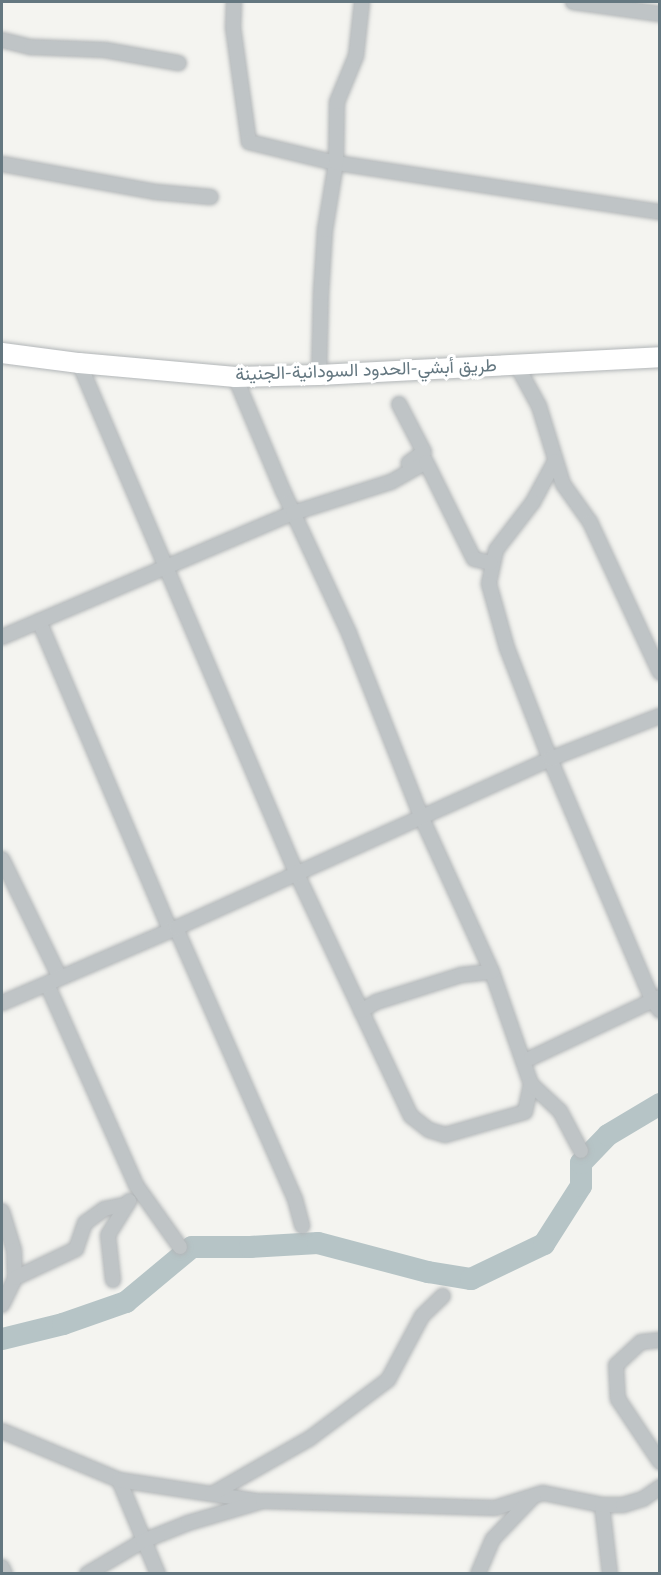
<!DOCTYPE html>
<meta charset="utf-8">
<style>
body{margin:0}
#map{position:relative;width:661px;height:1575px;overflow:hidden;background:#f4f4f0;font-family:Montserrat,Vazirmatn,sans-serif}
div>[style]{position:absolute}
.river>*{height:22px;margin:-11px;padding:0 11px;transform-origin:11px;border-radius:11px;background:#b6c4c6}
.roads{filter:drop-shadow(0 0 2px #b2b6b8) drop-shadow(0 0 2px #b2b6b8)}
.minor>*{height:14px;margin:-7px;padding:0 7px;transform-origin:7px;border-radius:7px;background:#bfc4c6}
.highway>*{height:20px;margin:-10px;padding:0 10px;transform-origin:10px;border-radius:10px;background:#fff}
span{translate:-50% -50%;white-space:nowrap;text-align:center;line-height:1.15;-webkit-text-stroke:6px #fff;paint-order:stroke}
.street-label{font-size:18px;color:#647780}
.frame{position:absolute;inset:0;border:3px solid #647780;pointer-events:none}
</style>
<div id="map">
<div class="river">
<div style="left:2px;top:1339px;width:63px;rotate:-13.8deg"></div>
<div style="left:63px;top:1324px;width:67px;rotate:-19.2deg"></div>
<div style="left:126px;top:1302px;width:86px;rotate:-39.8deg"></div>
<div style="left:192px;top:1247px;width:58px"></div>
<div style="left:250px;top:1247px;width:68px;rotate:-3.4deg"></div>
<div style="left:318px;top:1243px;width:114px;rotate:14.8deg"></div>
<div style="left:428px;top:1272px;width:44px;rotate:9.2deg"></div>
<div style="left:471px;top:1279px;width:81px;rotate:-25.6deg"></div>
<div style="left:544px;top:1244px;width:69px;rotate:-57.5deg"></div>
<div style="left:581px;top:1186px;width:23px;rotate:-90deg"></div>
<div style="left:581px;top:1163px;width:39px;rotate:-46deg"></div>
<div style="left:608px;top:1135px;width:61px;rotate:-30.8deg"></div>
</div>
<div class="roads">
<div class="minor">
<div style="left:234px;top:2px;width:25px;rotate:92deg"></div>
<div style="left:233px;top:27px;width:116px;rotate:82.1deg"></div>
<div style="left:249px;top:142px;width:89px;rotate:13.6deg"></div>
<div style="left:336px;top:163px;width:328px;rotate:8.6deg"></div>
<div style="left:573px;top:2px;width:88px;rotate:7.9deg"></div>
<div style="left:2px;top:40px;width:30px;rotate:14deg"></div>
<div style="left:31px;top:47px;width:74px;rotate:2.3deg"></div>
<div style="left:105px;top:50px;width:75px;rotate:10deg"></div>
<div style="left:2px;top:164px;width:157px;rotate:10.3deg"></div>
<div style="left:156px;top:192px;width:55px;rotate:5.2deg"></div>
<div style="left:79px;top:363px;width:553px;rotate:66.91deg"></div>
<div style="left:296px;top:872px;width:270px;rotate:64.8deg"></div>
<div style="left:411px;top:1116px;width:23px;rotate:38deg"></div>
<div style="left:429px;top:1130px;width:17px;rotate:17deg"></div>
<div style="left:445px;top:1135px;width:83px;rotate:-16deg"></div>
<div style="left:525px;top:1112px;width:29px;rotate:-78deg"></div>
<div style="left:531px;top:1084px;width:119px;rotate:-109.2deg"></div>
<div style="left:492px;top:972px;width:171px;rotate:-114.5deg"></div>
<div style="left:421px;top:816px;width:197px;rotate:-111.5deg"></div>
<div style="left:349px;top:633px;width:157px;rotate:-114.9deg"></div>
<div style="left:283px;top:491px;width:124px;rotate:-112.8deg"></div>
<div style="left:516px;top:364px;width:48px;rotate:61.3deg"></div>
<div style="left:539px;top:406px;width:82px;rotate:72.9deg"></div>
<div style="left:563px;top:484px;width:47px;rotate:54.6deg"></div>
<div style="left:590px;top:522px;width:166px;rotate:65.1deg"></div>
<div style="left:319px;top:375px;width:82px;rotate:-88.6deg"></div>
<div style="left:321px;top:293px;width:63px;rotate:-86.4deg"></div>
<div style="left:325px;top:230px;width:68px;rotate:-80.7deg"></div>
<div style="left:336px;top:163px;width:61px;rotate:-89.1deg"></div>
<div style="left:337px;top:102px;width:50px;rotate:-67.6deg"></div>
<div style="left:356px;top:56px;width:54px;rotate:-83.7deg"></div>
<div style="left:399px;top:404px;width:54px;rotate:62.5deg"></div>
<div style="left:424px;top:452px;width:19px;rotate:145deg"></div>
<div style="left:555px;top:461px;width:47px;rotate:118.2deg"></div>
<div style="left:533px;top:502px;width:61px;rotate:127.6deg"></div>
<div style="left:496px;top:550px;width:35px;rotate:102deg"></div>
<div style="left:489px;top:584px;width:66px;rotate:74.3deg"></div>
<div style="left:507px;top:648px;width:119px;rotate:68.8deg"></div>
<div style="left:550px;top:759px;width:261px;rotate:67deg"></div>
<div style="left:652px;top:999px;width:14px;rotate:56deg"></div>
<div style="left:39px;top:621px;width:335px;rotate:67deg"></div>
<div style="left:2px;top:637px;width:316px;rotate:-23.1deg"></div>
<div style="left:293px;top:513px;width:103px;rotate:-17.6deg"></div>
<div style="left:391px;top:482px;width:40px;rotate:-29.7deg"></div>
<div style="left:426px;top:462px;width:108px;rotate:63.7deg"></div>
<div style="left:474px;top:559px;width:17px;rotate:13deg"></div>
<div style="left:2px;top:859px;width:132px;rotate:64deg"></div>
<div style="left:176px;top:928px;width:296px;rotate:66.3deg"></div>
<div style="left:295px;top:1199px;width:28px;rotate:75deg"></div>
<div style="left:47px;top:984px;width:220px;rotate:66.1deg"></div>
<div style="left:136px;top:1185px;width:76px;rotate:54.6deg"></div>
<div style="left:2px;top:1003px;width:189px;rotate:-23.3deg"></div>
<div style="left:176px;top:928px;width:410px;rotate:-24.3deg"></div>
<div style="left:550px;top:759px;width:118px;rotate:-21.4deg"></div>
<div style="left:361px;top:1011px;width:17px;rotate:-31deg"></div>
<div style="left:376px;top:1002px;width:89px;rotate:-17.6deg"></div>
<div style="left:461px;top:975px;width:31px;rotate:-6deg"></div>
<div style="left:531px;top:1058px;width:143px;rotate:-25.3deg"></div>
<div style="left:531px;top:1084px;width:40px;rotate:43deg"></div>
<div style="left:560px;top:1111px;width:45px;rotate:62.3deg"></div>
<div style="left:2px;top:1211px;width:41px;rotate:72.9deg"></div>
<div style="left:14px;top:1250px;width:28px;rotate:88deg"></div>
<div style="left:113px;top:1280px;width:45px;rotate:-96.3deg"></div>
<div style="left:108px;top:1235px;width:40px;rotate:-58deg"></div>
<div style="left:2px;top:1305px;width:30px;rotate:-64deg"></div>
<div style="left:15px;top:1278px;width:68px;rotate:-25.4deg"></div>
<div style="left:76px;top:1249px;width:28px;rotate:-71deg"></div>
<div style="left:85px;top:1223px;width:24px;rotate:-36deg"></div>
<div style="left:104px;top:1209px;width:24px;rotate:-12deg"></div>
<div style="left:660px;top:1340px;width:19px;rotate:174deg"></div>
<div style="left:641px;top:1342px;width:34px;rotate:137deg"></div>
<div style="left:616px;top:1365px;width:34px;rotate:87deg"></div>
<div style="left:618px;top:1399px;width:76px;rotate:56.3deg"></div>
<div style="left:2px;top:1431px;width:127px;rotate:22.7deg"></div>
<div style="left:119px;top:1480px;width:102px;rotate:67.5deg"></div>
<div style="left:119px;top:1480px;width:141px;rotate:8.6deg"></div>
<div style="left:212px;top:1494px;width:112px;rotate:-29.6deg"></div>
<div style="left:309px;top:1439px;width:99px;rotate:-36.8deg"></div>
<div style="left:388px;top:1380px;width:72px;rotate:-62deg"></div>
<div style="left:422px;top:1316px;width:29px;rotate:-44deg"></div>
<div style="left:602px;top:1505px;width:69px;rotate:83.4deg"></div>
<div style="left:2px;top:1567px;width:8px;rotate:67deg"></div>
<div style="left:87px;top:1574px;width:65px;rotate:-30.5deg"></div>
<div style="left:143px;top:1541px;width:48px;rotate:-21.8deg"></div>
<div style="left:188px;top:1523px;width:78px;rotate:-16.3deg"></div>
<div style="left:263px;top:1501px;width:232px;rotate:1.7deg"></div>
<div style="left:495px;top:1508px;width:50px;rotate:-17.4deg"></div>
<div style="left:543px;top:1493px;width:60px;rotate:11.5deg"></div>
<div style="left:602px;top:1505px;width:21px"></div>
<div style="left:623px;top:1505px;width:21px;rotate:-17deg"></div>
<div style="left:643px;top:1499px;width:21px;rotate:-35deg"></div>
<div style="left:478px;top:1574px;width:38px;rotate:-67deg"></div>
<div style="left:493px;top:1539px;width:59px;rotate:-46.4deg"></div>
</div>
<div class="highway">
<div style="left:2px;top:353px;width:78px;rotate:7.4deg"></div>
<div style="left:79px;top:363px;width:157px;rotate:5.1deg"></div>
<div style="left:235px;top:377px;width:84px;rotate:-1.4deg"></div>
<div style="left:319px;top:375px;width:341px;rotate:-3deg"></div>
</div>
</div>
<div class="street-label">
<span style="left:366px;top:370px;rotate:-2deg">طريق أبشي-الحدود السودانية-الجنينة</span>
</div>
<div class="frame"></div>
</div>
